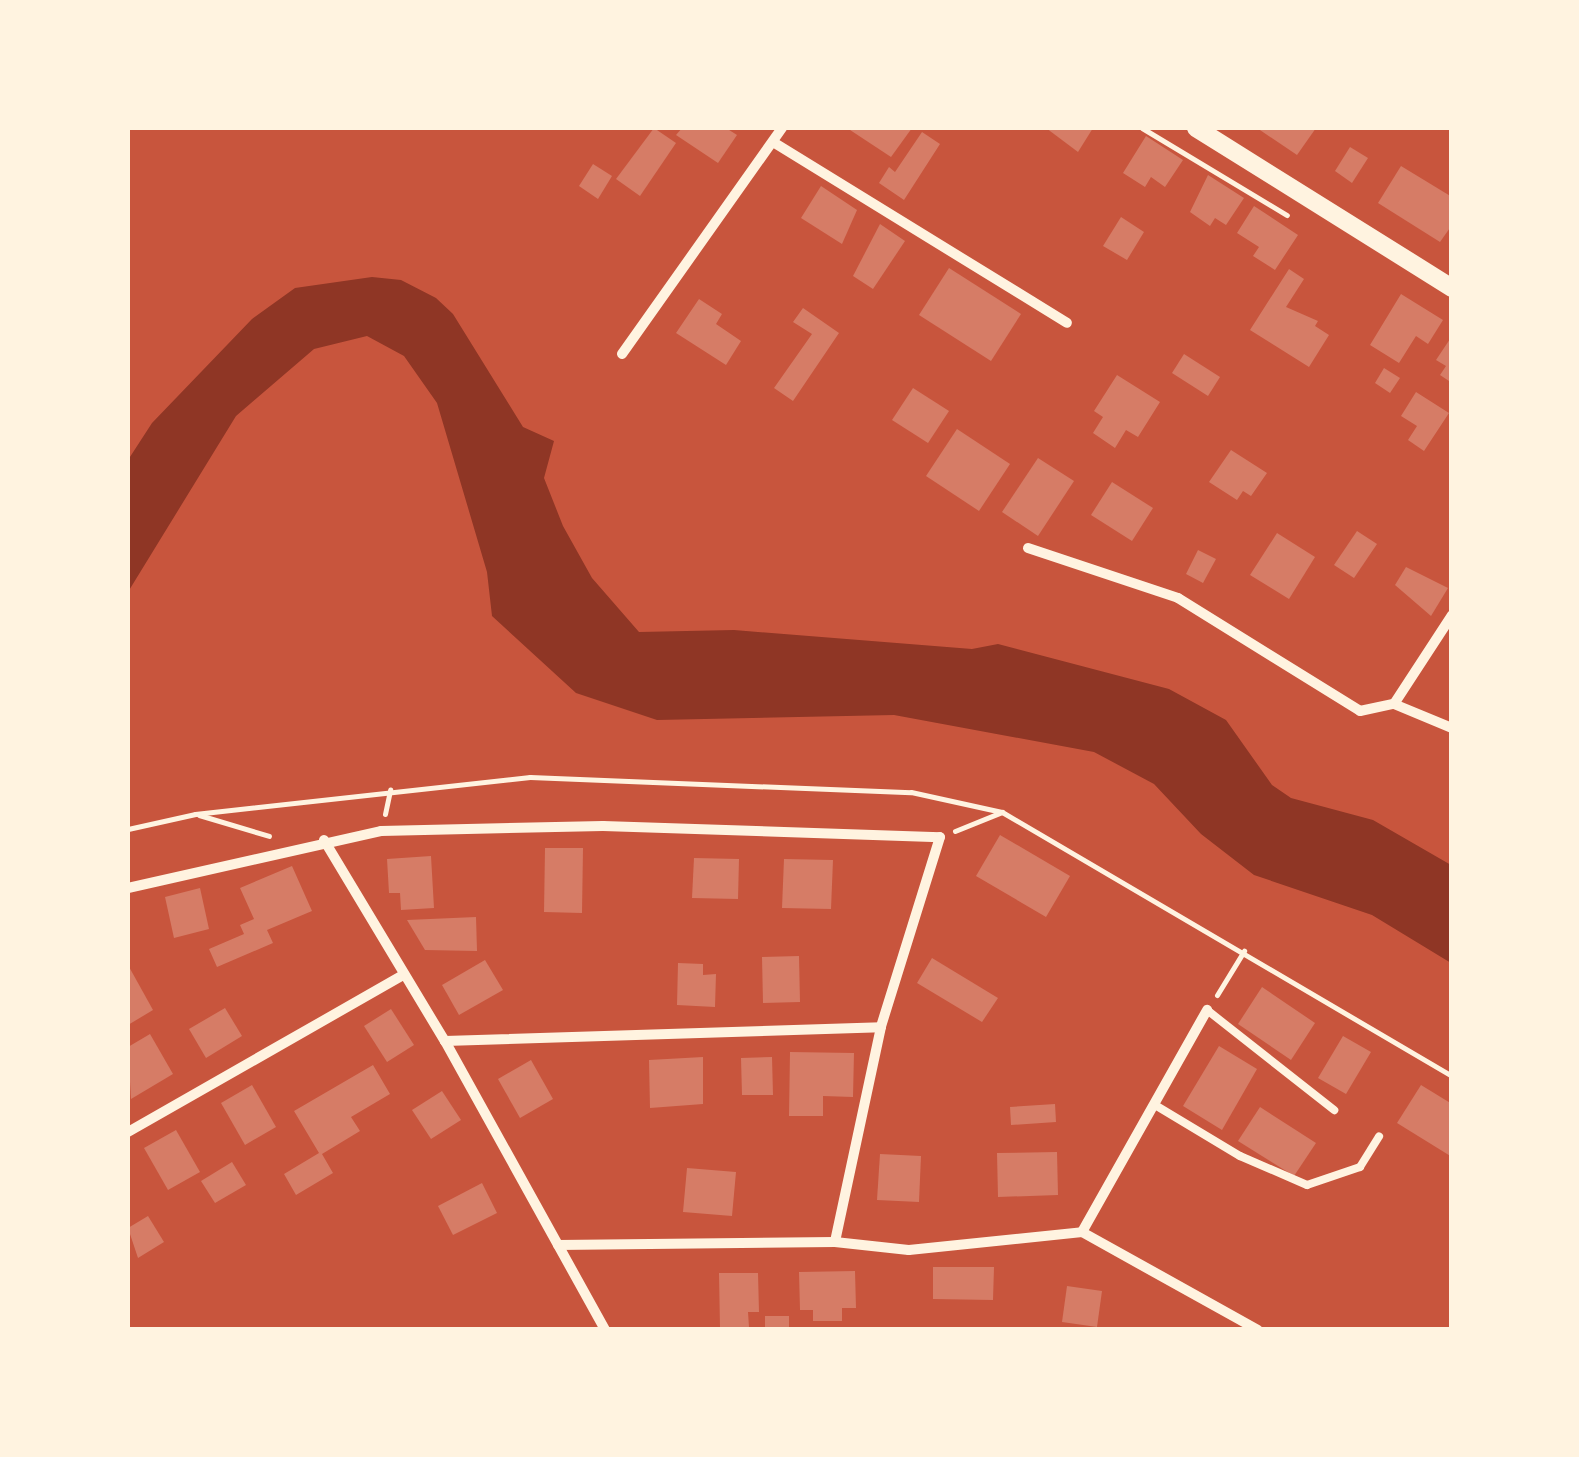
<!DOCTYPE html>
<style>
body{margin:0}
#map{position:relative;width:1579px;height:1457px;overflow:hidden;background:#c8553d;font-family:"Space Grotesk",sans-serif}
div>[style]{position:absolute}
.water>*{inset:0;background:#8f3625}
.building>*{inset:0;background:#d67c66}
.path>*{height:5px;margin:-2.5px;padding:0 2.5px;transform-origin:2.5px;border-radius:2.5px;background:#fff3e0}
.service>*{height:8px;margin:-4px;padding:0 4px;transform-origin:4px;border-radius:4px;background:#fff3e0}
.minor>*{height:10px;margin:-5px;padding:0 5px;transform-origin:5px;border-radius:5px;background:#fff3e0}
.tertiary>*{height:18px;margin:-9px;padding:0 9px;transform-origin:9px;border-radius:9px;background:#fff3e0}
span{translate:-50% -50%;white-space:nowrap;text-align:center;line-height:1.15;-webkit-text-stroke:10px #fff3e0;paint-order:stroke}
.frame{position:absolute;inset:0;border:130px solid #fff3e0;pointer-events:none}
</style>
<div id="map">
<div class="water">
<div style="clip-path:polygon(372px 277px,401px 280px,436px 298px,453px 314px,523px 427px,554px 441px,544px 478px,563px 526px,592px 578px,639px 632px,734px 630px,972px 649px,998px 644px,1169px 689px,1226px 720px,1272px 785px,1291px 798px,1373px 820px,1451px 865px,1451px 963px,1372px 915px,1254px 875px,1201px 834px,1154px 784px,1094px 752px,894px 715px,657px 720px,576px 693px,492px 616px,487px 572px,437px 403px,404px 356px,367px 336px,314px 349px,236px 416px,128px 592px,128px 460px,152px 423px,252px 319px,295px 288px)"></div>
</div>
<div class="building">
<div style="clip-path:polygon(654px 128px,676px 143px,640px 196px,616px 179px)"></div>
<div style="clip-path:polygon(682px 128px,726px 128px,737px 135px,718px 163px,676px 135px)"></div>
<div style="clip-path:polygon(847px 128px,912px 128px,891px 157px)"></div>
<div style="clip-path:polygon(1046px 128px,1093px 128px,1078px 152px)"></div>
<div style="clip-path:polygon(1257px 128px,1316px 128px,1297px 155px)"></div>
<div style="clip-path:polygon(922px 132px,940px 144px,904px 200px,879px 183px,889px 167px,895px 172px)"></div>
<div style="clip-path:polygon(1146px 136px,1183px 160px,1165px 187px,1151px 177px,1145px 187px,1123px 173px)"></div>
<div style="clip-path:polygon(1350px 147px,1368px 158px,1352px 183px,1335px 171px)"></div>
<div style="clip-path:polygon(593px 164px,612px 176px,598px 199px,579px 186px)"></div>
<div style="clip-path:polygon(1401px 166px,1452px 197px,1452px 225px,1440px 242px,1378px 203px)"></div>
<div style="clip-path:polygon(1208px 175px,1244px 198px,1226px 225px,1215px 218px,1210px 226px,1190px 212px)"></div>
<div style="clip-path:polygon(821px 186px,857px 210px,842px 244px,801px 218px)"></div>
<div style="clip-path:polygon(1254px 206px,1298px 235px,1275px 270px,1253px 256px,1259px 247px,1237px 233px)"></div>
<div style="clip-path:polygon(1121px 217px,1144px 232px,1127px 260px,1103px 246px)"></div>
<div style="clip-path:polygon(880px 224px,905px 241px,873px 289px,853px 276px)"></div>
<div style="clip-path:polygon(949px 268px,1021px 314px,991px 361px,919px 315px)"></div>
<div style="clip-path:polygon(1289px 269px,1304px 279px,1286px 307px,1318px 321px,1315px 326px,1329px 335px,1309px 367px,1250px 330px)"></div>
<div style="clip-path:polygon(1401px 294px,1443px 320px,1428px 344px,1416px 336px,1399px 363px,1370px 345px)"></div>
<div style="clip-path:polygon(699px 299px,722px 314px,716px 324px,741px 341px,726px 365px,676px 333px)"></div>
<div style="clip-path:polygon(803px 308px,839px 333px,793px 401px,774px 388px,812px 334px,793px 322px)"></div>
<div style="clip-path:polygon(1452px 336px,1452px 383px,1440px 375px,1446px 366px,1436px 360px)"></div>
<div style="clip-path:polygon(1184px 354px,1220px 377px,1208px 396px,1172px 373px)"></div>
<div style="clip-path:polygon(1384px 368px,1400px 378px,1390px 393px,1375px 383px)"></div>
<div style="clip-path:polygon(1117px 375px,1160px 402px,1138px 437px,1126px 430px,1115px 448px,1093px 433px,1103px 417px,1094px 411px)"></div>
<div style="clip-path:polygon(913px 388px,949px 411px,928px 443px,892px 420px)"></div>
<div style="clip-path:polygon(1416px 392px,1449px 413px,1424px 451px,1408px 440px,1417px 426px,1401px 416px)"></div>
<div style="clip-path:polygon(957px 429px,1010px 464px,979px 511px,926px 476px)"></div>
<div style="clip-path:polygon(1231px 450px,1267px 473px,1251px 496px,1243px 491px,1237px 500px,1209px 482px)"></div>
<div style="clip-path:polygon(1038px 458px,1074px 481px,1038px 536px,1002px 512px)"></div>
<div style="clip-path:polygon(1112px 482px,1153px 508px,1132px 541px,1091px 515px)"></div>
<div style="clip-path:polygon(1357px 531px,1377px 544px,1354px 578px,1334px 565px)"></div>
<div style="clip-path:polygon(1277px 533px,1315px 557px,1289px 599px,1250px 575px)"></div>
<div style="clip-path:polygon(1198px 550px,1216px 559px,1203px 583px,1186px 574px)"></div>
<div style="clip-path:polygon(1406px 567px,1448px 588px,1431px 616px,1395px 585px)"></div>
<div style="clip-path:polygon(1000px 835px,1070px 876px,1046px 917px,976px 876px)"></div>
<div style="clip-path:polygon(545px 848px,583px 848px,582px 913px,544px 912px)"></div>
<div style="clip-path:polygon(431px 856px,434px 908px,401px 910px,400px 893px,389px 893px,387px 859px)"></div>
<div style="clip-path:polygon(694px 858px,739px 859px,738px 899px,692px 898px)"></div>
<div style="clip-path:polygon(784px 859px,833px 860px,831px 909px,782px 908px)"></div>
<div style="clip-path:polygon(292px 866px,312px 911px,267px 930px,273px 943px,217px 967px,209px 949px,244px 934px,240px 925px,254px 919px,240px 888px)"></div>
<div style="clip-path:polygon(200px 888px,209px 929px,174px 938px,165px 897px)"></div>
<div style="clip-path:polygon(476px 917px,477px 951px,425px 950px,407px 920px)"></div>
<div style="clip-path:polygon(799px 956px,800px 1002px,763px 1003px,762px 957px)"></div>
<div style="clip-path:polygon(932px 958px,998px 998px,982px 1022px,917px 983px)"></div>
<div style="clip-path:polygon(485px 960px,503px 990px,459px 1015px,442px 985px)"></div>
<div style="clip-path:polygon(678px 963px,703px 964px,703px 975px,716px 974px,715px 1007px,677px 1005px)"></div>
<div style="clip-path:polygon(128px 965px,153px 1010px,128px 1025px)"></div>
<div style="clip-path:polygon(1262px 987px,1315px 1023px,1291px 1060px,1238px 1024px)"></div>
<div style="clip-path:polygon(225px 1008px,242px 1036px,206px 1058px,189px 1029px)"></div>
<div style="clip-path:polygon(391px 1009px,414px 1045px,387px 1062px,364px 1026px)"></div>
<div style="clip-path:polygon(150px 1034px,173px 1074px,131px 1099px,128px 1047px)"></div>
<div style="clip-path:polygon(1343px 1036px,1371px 1052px,1346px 1094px,1318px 1078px)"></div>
<div style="clip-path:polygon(1219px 1046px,1257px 1069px,1222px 1130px,1183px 1106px)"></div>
<div style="clip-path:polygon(790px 1052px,854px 1053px,853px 1097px,823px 1096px,823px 1116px,789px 1116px)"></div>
<div style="clip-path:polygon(703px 1057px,703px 1104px,650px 1108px,649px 1060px)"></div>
<div style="clip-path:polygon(772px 1057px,773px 1095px,742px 1095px,741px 1058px)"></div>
<div style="clip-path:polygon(531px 1060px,553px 1099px,520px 1118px,498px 1079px)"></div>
<div style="clip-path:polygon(373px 1065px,390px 1094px,351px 1117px,360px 1131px,322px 1154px,333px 1173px,296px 1195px,284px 1174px,319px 1153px,294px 1111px)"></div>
<div style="clip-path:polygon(252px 1085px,276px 1127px,245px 1145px,221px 1103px)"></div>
<div style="clip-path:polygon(1421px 1085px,1452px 1104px,1452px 1157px,1397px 1123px)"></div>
<div style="clip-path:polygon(442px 1091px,461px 1120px,431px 1139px,412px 1110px)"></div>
<div style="clip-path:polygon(1055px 1104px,1056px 1122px,1011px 1125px,1010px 1107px)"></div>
<div style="clip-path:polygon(1260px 1107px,1316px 1143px,1294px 1176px,1238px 1141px)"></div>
<div style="clip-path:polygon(176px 1130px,200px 1172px,168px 1190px,144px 1148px)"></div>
<div style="clip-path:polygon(1057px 1152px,1058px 1195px,998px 1197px,997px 1153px)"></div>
<div style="clip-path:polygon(880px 1154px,921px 1156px,919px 1202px,877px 1200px)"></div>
<div style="clip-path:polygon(232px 1162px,246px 1185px,215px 1203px,201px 1181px)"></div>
<div style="clip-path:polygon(687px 1168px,736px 1172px,732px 1216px,683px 1212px)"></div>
<div style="clip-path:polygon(482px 1183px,497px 1213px,453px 1235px,438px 1206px)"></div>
<div style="clip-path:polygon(148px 1216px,164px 1242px,138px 1258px,128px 1228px)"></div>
<div style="clip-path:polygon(933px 1267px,994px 1267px,993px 1300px,933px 1299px)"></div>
<div style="clip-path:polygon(855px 1271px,856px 1308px,842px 1308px,842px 1321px,813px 1321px,813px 1310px,800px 1310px,799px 1272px)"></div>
<div style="clip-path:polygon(719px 1273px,758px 1273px,759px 1312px,748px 1312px,749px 1327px,720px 1328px)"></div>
<div style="clip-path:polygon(1067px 1286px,1102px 1291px,1097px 1327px,1062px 1322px)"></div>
<div style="clip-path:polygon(765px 1316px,789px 1316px,789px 1330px,765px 1330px)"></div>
</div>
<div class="path">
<div style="left:1142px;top:128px;width:169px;rotate:31deg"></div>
<div style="left:385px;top:814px;width:25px;rotate:-78deg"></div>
<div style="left:199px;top:815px;width:73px;rotate:16.7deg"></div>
<div style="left:128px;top:829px;width:69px;rotate:-12.6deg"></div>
<div style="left:195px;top:814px;width:337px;rotate:-6.3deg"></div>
<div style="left:530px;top:777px;width:381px;rotate:2.3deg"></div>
<div style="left:911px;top:792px;width:93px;rotate:12.4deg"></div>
<div style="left:955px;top:831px;width:51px;rotate:-22deg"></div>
<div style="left:1002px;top:812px;width:522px;rotate:30.4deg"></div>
<div style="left:1217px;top:995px;width:52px;rotate:-58.5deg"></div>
</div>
<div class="service">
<div style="left:1207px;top:1010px;width:162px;rotate:38.2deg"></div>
<div style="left:1155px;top:1105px;width:99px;rotate:31deg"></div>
<div style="left:1240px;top:1156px;width:73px;rotate:23.4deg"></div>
<div style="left:1307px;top:1185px;width:56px;rotate:-18.8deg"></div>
<div style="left:1360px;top:1167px;width:36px;rotate:-58deg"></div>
</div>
<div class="minor">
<div style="left:773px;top:142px;width:345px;rotate:31.6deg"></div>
<div style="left:622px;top:354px;width:277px;rotate:-54.7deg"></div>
<div style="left:1028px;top:548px;width:158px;rotate:18.4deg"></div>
<div style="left:1178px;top:598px;width:214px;rotate:31.8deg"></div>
<div style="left:1360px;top:711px;width:35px;rotate:-12deg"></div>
<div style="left:1394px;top:704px;width:63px;rotate:22.5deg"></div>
<div style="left:1394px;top:704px;width:106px;rotate:-56.9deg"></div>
<div style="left:324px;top:840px;width:235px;rotate:59deg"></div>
<div style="left:445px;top:1041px;width:330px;rotate:61deg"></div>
<div style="left:128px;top:888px;width:259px;rotate:-12.7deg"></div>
<div style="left:381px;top:831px;width:222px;rotate:-1.3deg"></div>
<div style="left:603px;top:826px;width:337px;rotate:1.9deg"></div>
<div style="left:940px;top:837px;width:199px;rotate:107.3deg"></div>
<div style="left:881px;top:1027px;width:220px;rotate:102.1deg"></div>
<div style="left:445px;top:1041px;width:436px;rotate:-1.8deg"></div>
<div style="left:128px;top:1132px;width:317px;rotate:-29.7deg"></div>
<div style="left:1082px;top:1232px;width:255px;rotate:-60.6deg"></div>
<div style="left:558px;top:1245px;width:277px;rotate:-0.6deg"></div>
<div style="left:835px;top:1242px;width:74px;rotate:6.2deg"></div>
<div style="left:909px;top:1250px;width:174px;rotate:-5.9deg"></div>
<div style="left:1082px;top:1232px;width:201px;rotate:29.1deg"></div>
</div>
<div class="tertiary">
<div style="left:1196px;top:128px;width:302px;rotate:32deg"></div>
</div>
<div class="frame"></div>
</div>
